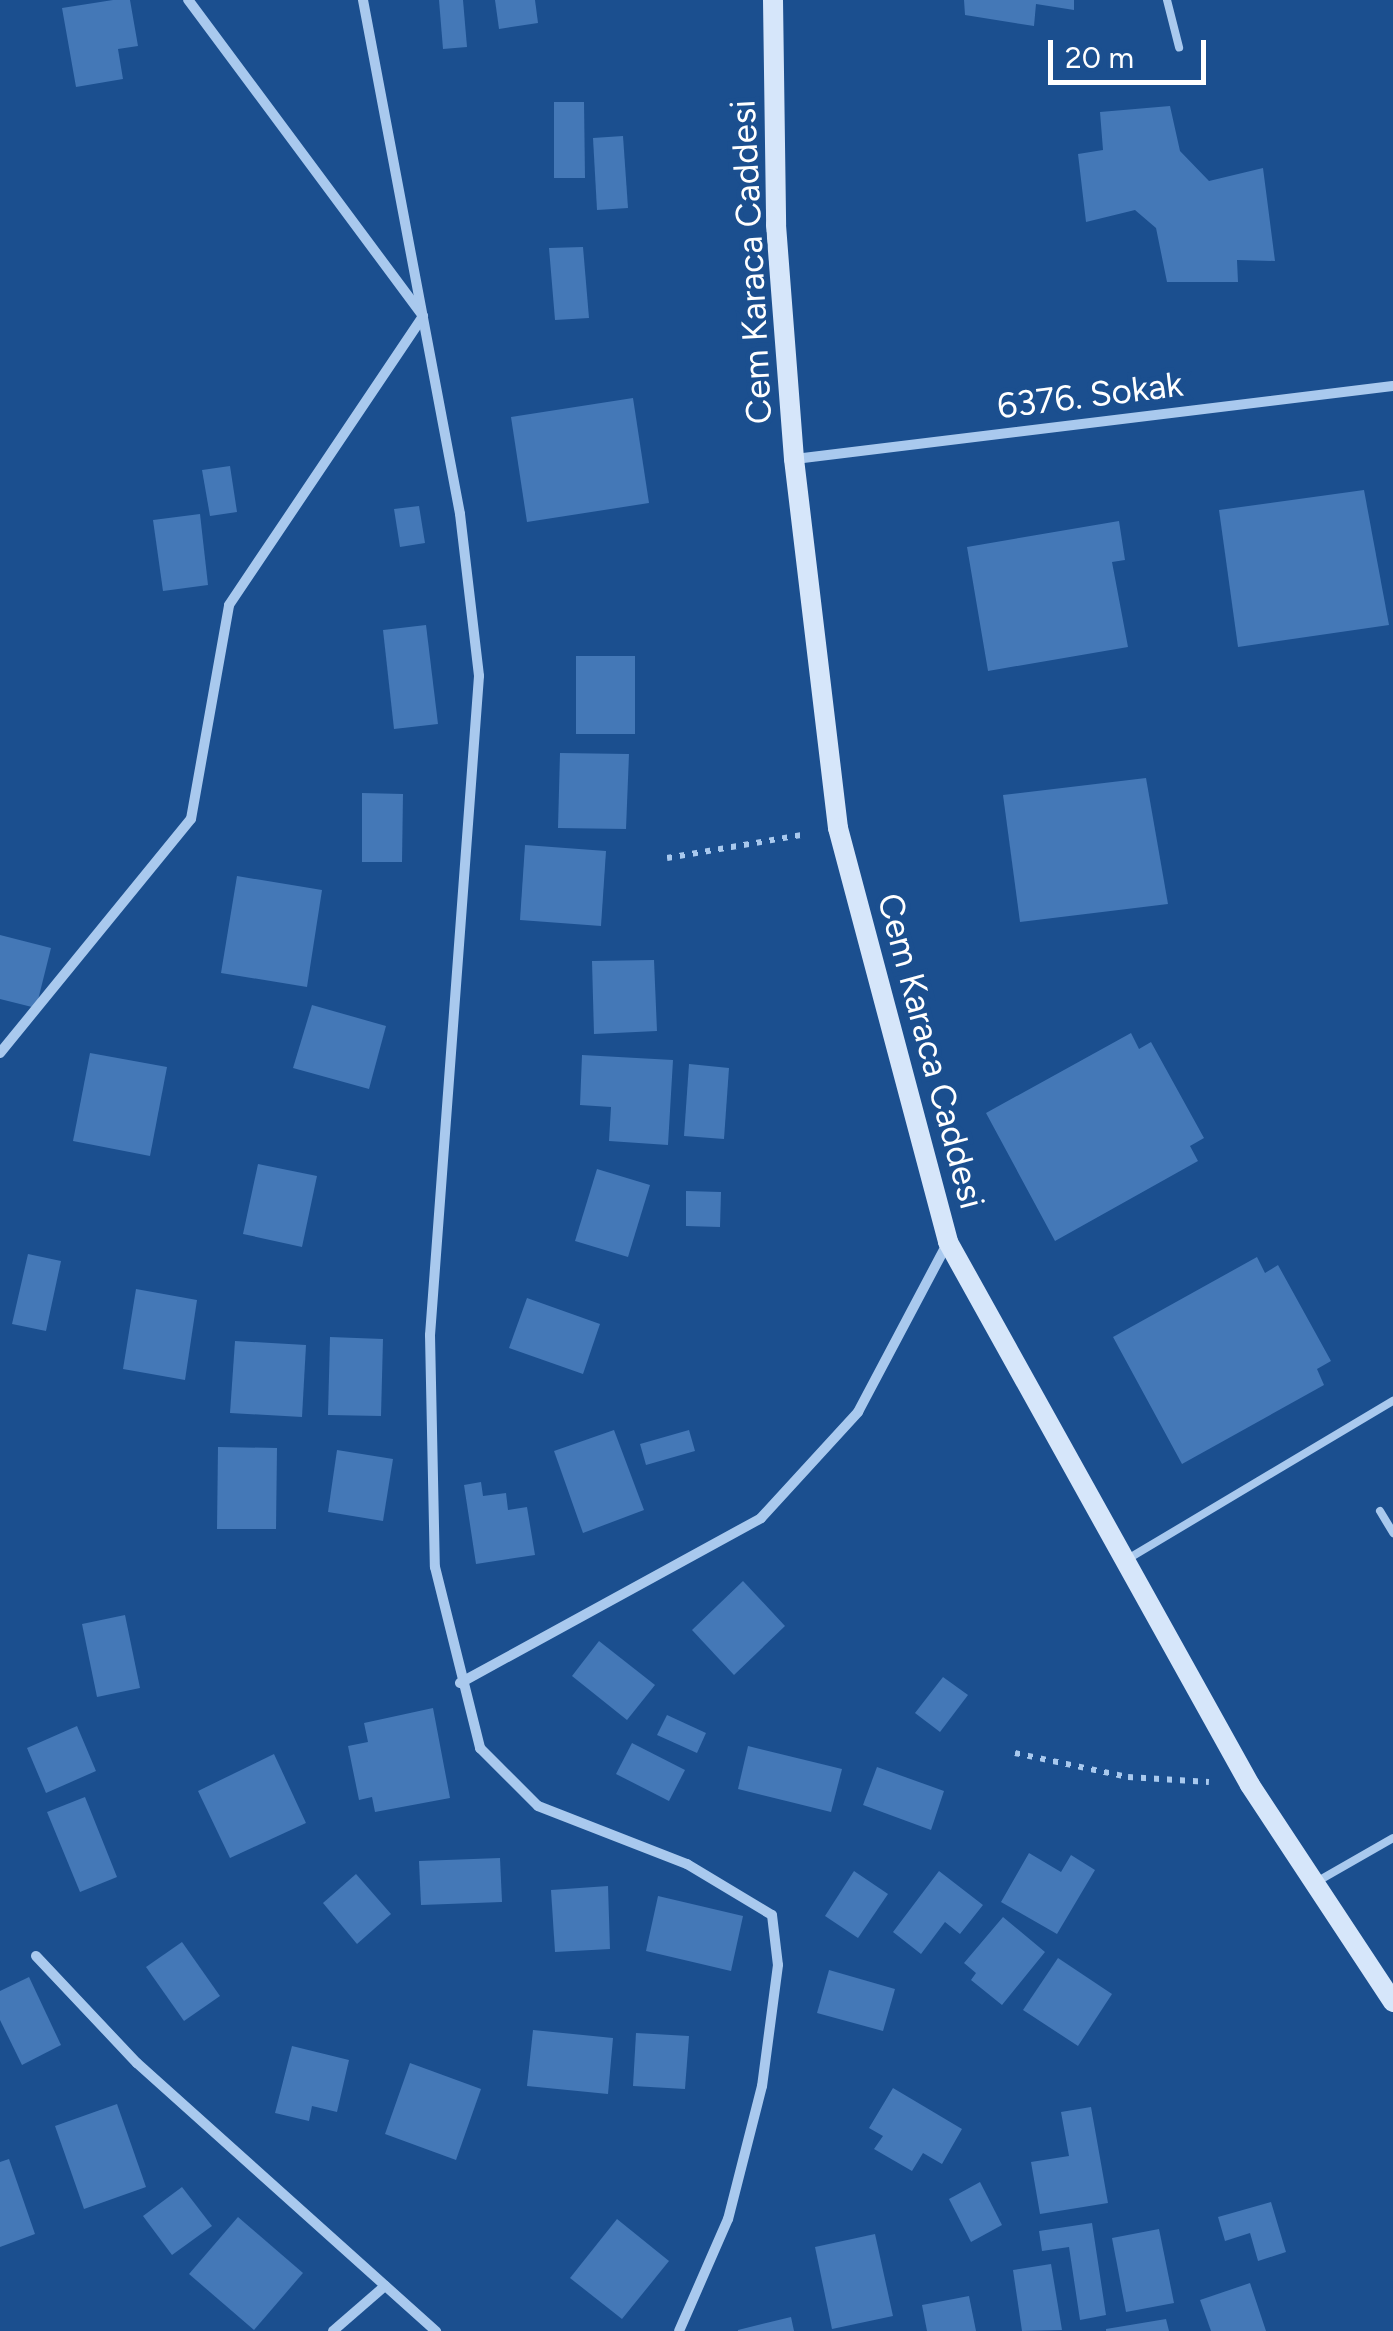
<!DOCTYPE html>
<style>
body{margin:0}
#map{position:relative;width:1393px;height:2331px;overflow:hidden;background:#1b4f8f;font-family:Figtree,sans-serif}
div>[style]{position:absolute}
.building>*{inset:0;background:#4478b7}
.path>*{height:6px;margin-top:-3px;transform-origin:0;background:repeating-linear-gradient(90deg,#a9c9ee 0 5px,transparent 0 13px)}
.lane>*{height:8px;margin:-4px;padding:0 4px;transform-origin:4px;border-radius:4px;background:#a9c9ee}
.street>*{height:10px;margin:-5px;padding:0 5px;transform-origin:5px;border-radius:5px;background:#a9c9ee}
.secondary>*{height:20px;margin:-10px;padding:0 10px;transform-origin:10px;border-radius:10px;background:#d6e6fa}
span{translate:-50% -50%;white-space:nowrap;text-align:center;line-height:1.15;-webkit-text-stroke:10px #1b4f8f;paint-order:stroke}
.street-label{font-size:35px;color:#fff}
.scale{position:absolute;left:1048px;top:40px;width:158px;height:45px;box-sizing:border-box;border:5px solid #fff;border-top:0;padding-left:12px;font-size:30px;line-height:35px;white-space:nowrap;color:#fff;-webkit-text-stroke:8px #1b4f8f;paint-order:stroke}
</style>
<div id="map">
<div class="building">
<div style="clip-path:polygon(113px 0,130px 0,138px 46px,118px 49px,123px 79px,76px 87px,62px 8px)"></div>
<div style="clip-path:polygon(439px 0,463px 0,467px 47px,443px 49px)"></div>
<div style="clip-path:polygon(495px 0,535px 0,538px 23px,499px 29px)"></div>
<div style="clip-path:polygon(964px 0,1074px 0,1074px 10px,1036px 4px,1034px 26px,965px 15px)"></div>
<div style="clip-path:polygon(554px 102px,584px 102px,585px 178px,554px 178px)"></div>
<div style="clip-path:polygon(1170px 106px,1180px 151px,1209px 181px,1263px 168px,1275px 261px,1237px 260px,1238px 282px,1167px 282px,1156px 228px,1135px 210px,1086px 222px,1078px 154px,1103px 150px,1100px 112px)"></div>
<div style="clip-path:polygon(623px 136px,628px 208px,597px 210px,593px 138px)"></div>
<div style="clip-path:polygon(583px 247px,589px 318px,555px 320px,549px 248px)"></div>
<div style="clip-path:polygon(633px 398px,649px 503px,527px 522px,511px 417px)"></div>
<div style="clip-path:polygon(230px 466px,237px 512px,210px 516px,202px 470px)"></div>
<div style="clip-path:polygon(1364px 490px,1389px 625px,1238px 647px,1219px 510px)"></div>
<div style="clip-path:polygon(419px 506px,425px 543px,400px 547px,394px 509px)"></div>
<div style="clip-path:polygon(200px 514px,208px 585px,163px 591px,153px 520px)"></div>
<div style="clip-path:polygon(1119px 521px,1125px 560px,1112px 562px,1128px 647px,988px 671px,967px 547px)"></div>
<div style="clip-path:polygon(426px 625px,438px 724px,394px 729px,383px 630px)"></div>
<div style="clip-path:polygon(576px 656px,635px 656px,635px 734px,576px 734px)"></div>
<div style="clip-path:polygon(560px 753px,629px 754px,626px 829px,558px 828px)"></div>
<div style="clip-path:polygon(1146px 778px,1168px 904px,1020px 922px,1003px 795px)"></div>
<div style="clip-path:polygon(362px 793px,403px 794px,402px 862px,362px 862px)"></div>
<div style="clip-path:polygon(525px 845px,606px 851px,601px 926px,520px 920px)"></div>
<div style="clip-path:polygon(237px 876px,322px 890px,307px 987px,221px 973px)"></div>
<div style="clip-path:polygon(0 935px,51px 948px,36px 1008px,0 999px)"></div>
<div style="clip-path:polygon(654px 960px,657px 1031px,594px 1034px,592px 961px)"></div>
<div style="clip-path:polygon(312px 1005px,386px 1026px,369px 1089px,293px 1068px)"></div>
<div style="clip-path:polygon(1131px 1033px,1139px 1049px,1151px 1042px,1204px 1138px,1190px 1146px,1198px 1161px,1055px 1241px,986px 1113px)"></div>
<div style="clip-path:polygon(90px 1053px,167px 1067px,150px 1156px,73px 1141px)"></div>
<div style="clip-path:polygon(582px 1055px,673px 1060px,668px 1145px,609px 1141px,611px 1107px,580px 1105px)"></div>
<div style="clip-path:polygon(689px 1064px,729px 1068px,724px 1139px,684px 1136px)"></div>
<div style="clip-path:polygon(258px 1164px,317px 1176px,302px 1247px,243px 1234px)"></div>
<div style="clip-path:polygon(597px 1169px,650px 1185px,628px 1257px,575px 1241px)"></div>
<div style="clip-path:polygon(686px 1191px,721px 1192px,720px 1227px,686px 1226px)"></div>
<div style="clip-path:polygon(28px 1254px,61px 1261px,46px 1331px,12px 1324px)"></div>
<div style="clip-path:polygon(1257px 1257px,1265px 1273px,1278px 1265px,1331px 1361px,1317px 1369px,1324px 1385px,1182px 1464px,1113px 1337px)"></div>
<div style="clip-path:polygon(136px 1289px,197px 1300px,185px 1380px,123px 1369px)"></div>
<div style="clip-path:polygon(527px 1298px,600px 1324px,583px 1374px,509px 1348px)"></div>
<div style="clip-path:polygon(330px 1337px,383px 1339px,381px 1416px,328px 1415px)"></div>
<div style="clip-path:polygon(235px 1341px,306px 1345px,302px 1417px,230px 1413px)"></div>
<div style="clip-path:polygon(614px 1430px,644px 1510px,583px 1533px,554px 1451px)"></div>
<div style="clip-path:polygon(689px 1430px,695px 1451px,646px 1465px,640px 1444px)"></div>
<div style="clip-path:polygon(218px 1447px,277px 1448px,276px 1529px,217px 1529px)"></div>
<div style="clip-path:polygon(337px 1450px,393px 1459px,383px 1521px,328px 1512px)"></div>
<div style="clip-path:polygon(481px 1482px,483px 1496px,506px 1493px,508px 1510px,527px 1507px,535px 1555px,476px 1564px,464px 1485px)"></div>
<div style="clip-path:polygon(743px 1581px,785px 1626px,734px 1675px,692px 1630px)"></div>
<div style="clip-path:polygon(125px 1615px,140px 1688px,97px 1697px,82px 1624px)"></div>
<div style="clip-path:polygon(599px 1641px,655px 1685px,627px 1720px,572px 1676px)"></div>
<div style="clip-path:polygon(943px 1677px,968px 1695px,940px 1732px,915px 1713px)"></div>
<div style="clip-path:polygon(433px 1708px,450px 1798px,375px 1812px,372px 1797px,359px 1800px,348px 1746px,368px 1742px,364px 1723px)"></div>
<div style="clip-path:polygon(667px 1715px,706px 1733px,697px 1753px,657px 1735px)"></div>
<div style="clip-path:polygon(77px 1726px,96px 1771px,46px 1793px,27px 1748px)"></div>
<div style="clip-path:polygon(632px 1743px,685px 1770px,669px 1801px,616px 1774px)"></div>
<div style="clip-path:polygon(748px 1746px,842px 1769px,831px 1812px,738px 1789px)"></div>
<div style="clip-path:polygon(274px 1754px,306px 1823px,230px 1858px,198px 1791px)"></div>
<div style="clip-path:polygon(877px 1767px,944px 1791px,931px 1830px,863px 1805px)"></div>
<div style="clip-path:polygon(85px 1797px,117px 1877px,80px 1892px,47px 1812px)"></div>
<div style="clip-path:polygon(1029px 1853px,1061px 1872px,1071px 1855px,1095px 1870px,1057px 1934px,1001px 1902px)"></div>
<div style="clip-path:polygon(500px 1858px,502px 1902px,421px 1905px,419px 1861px)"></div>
<div style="clip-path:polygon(854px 1871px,888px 1894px,858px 1938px,825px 1916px)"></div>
<div style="clip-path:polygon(939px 1871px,983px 1905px,960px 1934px,945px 1922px,921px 1954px,893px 1932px)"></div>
<div style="clip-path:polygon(356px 1874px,391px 1914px,357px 1944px,323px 1903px)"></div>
<div style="clip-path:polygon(608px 1886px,610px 1949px,555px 1952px,551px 1890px)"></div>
<div style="clip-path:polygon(658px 1896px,743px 1916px,731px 1971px,646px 1951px)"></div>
<div style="clip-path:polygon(1003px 1917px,1045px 1952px,1002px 2005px,971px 1980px,976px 1973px,964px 1963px)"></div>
<div style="clip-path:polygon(182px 1942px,220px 1996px,184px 2021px,146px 1967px)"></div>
<div style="clip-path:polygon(1058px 1958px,1112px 1994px,1078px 2046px,1023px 2010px)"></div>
<div style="clip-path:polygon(829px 1970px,895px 1989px,883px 2031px,817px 2013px)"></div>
<div style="clip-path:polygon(29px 1977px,61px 2045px,22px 2065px,0 2020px,0 1991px)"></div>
<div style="clip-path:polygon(533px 2030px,613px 2038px,608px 2094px,527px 2086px)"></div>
<div style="clip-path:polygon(636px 2033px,689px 2036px,685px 2089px,633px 2086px)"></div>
<div style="clip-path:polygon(292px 2046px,349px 2060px,337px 2112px,312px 2106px,309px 2121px,275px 2113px)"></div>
<div style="clip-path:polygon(410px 2063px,481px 2089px,456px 2160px,385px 2134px)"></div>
<div style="clip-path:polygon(893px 2088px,962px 2129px,942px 2164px,923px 2153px,912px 2171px,874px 2149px,883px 2136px,869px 2128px)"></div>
<div style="clip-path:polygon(117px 2104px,146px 2187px,84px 2209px,55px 2126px)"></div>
<div style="clip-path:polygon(1091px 2107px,1108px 2203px,1040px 2214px,1031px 2162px,1069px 2156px,1061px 2112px)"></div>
<div style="clip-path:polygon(9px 2159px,35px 2234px,0 2247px,0 2162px)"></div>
<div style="clip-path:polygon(980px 2182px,1002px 2225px,971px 2242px,949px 2199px)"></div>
<div style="clip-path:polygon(182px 2187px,212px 2226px,172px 2255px,143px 2216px)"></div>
<div style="clip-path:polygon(1271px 2202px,1286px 2252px,1258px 2261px,1250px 2233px,1225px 2241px,1218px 2217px)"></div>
<div style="clip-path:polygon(238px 2217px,303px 2273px,254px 2330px,189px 2274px)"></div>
<div style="clip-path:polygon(617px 2219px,669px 2261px,622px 2319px,570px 2278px)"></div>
<div style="clip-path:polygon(1092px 2223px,1106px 2315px,1080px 2320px,1069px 2247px,1042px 2251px,1039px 2231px)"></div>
<div style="clip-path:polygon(1159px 2229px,1174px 2303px,1126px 2312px,1112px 2238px)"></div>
<div style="clip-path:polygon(875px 2234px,893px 2316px,832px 2329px,815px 2247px)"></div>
<div style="clip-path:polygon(1051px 2264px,1062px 2330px,1022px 2331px,1013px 2270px)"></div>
<div style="clip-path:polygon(1250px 2283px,1266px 2331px,1211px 2331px,1200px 2300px)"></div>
<div style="clip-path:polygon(969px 2296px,976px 2331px,927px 2331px,922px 2305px)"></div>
<div style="clip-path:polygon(791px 2317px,794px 2331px,738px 2331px,738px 2330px)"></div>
<div style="clip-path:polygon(1166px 2319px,1169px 2331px,1106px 2331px,1106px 2329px)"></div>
</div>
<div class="path">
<div style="left:667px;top:858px;width:137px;rotate:-9.7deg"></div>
<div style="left:1015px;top:1753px;width:116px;rotate:12deg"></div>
<div style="left:1128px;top:1777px;width:81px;rotate:3.5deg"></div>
</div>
<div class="lane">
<div style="left:1167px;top:0;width:49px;rotate:75.7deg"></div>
<div style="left:1380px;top:1511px;width:26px;rotate:59deg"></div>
<div style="left:1126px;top:1560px;width:311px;rotate:-30.8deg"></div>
<div style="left:1318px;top:1881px;width:86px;rotate:-29.8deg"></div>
</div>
<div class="street">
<div style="left:363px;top:0;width:523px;rotate:79.31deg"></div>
<div style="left:460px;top:514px;width:163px;rotate:83.3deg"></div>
<div style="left:479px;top:676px;width:661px;rotate:94.25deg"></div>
<div style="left:430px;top:1335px;width:232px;rotate:88.8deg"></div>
<div style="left:435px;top:1567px;width:187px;rotate:76deg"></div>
<div style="left:480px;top:1748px;width:82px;rotate:45deg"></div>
<div style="left:538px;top:1806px;width:160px;rotate:21.3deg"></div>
<div style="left:687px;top:1864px;width:99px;rotate:31deg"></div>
<div style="left:772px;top:1915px;width:50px;rotate:83.2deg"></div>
<div style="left:778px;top:1965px;width:122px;rotate:97.5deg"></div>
<div style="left:762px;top:2086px;width:137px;rotate:104.3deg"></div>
<div style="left:728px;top:2219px;width:122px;rotate:113.6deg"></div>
<div style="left:795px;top:459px;width:602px;rotate:-6.96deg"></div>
<div style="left:0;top:1053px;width:302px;rotate:-50.8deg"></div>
<div style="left:191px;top:819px;width:217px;rotate:-79.9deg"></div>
<div style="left:229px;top:605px;width:348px;rotate:-56.1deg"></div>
<div style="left:423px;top:316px;width:394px;rotate:-126.6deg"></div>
<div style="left:460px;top:1683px;width:343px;rotate:-28.7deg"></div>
<div style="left:761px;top:1518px;width:144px;rotate:-47.5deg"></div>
<div style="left:858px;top:1412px;width:192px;rotate:-62.1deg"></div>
<div style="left:36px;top:1956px;width:147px;rotate:46.7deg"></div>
<div style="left:137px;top:2063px;width:402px;rotate:41.9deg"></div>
<div style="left:333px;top:2331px;width:69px;rotate:-40.9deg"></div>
</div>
<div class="secondary">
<div style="left:773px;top:0;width:225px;rotate:89.2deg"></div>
<div style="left:776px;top:225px;width:235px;rotate:85.6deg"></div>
<div style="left:794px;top:459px;width:372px;rotate:83.2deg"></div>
<div style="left:838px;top:828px;width:428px;rotate:75.1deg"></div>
<div style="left:948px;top:1242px;width:621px;rotate:60.92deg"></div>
<div style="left:1250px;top:1785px;width:260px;rotate:56.6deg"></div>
</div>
<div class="street-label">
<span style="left:751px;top:262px;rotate:-93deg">Cem Karaca Caddesi</span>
<span style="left:1090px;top:395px;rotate:-7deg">6376. Sokak</span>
<span style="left:931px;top:1051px;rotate:75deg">Cem Karaca Caddesi</span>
</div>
<div class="scale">20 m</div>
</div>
